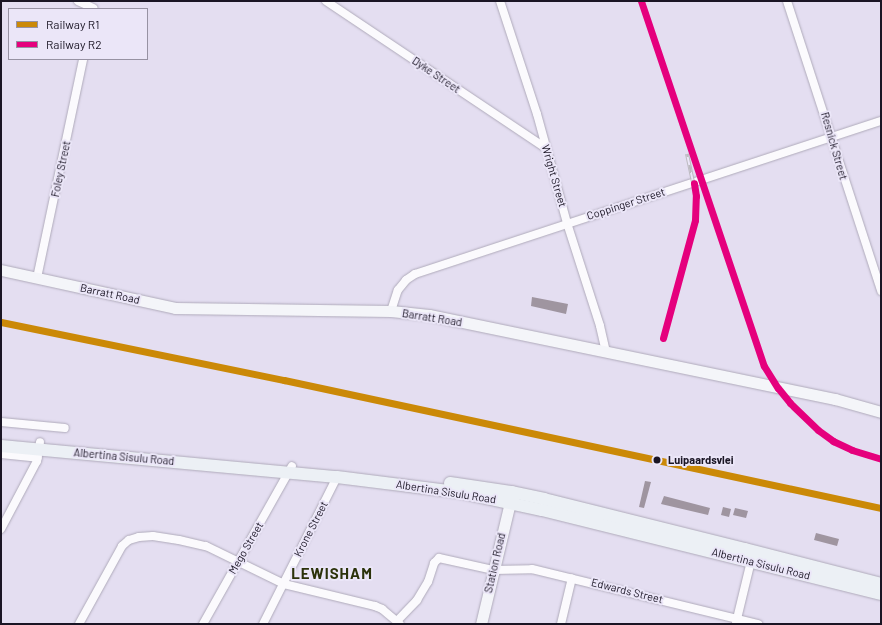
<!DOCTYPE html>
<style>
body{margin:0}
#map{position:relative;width:882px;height:625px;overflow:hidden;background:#e4def1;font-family:Barlow,sans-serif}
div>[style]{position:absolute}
.building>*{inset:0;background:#9f95a0}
.roads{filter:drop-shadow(0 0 1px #afaaba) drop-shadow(0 0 1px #afaaba)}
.street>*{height:8px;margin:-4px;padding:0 4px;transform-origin:4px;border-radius:4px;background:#fbfafd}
.secondary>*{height:11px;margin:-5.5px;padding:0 5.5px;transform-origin:5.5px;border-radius:5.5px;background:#f4f5f9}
.primary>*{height:12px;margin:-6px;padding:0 6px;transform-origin:6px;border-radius:6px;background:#ecf0f5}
.rail>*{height:4px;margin-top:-2px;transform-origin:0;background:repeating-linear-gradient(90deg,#ebe6f8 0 8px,#bcbac0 0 16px);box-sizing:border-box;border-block:1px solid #bcbac0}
.rail-1>*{height:7px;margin:-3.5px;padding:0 3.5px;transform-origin:3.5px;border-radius:3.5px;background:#cb8907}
.rail-2>*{height:7px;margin:-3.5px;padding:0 3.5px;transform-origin:3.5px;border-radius:3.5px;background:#e5007d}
.dots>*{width:11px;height:11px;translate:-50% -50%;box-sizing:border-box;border:2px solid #ebe6f8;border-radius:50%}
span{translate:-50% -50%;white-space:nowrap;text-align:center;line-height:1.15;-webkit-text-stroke:4px #ebe6f8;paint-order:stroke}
.street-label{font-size:11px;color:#1a1524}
.stop-label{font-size:11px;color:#1a1524;font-weight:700}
.left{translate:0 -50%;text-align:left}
.district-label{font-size:15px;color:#2b320a;font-weight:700;letter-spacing:1px}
.frame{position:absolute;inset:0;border:2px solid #1a1524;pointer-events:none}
.legend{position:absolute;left:8px;top:8px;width:140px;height:52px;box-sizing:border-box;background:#ebe6f8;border:1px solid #9792a3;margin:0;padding:5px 7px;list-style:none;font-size:12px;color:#1a1524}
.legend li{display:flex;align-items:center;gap:8px;height:20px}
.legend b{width:20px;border:1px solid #9792a3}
</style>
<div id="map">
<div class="building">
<div style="clip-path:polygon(532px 297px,568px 304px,566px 314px,531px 306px)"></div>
<div style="clip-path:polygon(645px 481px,651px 482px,644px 508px,639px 507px)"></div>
<div style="clip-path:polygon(664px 496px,710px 508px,708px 515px,661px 504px)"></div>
<div style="clip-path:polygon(723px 507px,731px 509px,729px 517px,721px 515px)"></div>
<div style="clip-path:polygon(735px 508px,748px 511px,746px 518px,733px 515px)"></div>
<div style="clip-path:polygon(816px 533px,839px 539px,837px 546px,814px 540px)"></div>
</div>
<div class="roads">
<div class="street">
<div style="left:78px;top:1px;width:17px;rotate:25deg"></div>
<div style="left:326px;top:1px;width:265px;rotate:33.8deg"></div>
<div style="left:500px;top:1px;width:119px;rotate:71.9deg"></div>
<div style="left:537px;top:114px;width:113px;rotate:74.6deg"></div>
<div style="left:567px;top:223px;width:108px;rotate:72.2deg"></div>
<div style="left:600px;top:326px;width:27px;rotate:77deg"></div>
<div style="left:787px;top:1px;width:305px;rotate:72deg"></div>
<div style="left:37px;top:278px;width:224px;rotate:-78.1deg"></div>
<div style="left:391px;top:311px;width:22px;rotate:-72deg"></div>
<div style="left:398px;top:290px;width:13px;rotate:-51deg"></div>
<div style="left:406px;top:280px;width:11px;rotate:-34deg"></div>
<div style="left:415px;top:274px;width:490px;rotate:-18.2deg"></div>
<div style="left:1px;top:422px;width:64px;rotate:5.4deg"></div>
<div style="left:1px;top:454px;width:37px;rotate:6deg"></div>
<div style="left:1px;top:529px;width:77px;rotate:-62.1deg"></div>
<div style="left:37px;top:461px;width:19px;rotate:-81deg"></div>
<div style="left:397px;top:621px;width:29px;rotate:-46deg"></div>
<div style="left:417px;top:600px;width:21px;rotate:-59deg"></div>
<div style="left:428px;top:582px;width:20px;rotate:-72deg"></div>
<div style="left:434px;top:563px;width:7px;rotate:-45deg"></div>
<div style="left:439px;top:558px;width:55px;rotate:12.5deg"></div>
<div style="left:493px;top:570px;width:39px;rotate:-1deg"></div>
<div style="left:532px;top:569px;width:233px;rotate:13.7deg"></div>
<div style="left:736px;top:623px;width:68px;rotate:-76.4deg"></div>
<div style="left:79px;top:624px;width:89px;rotate:-61.1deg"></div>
<div style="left:122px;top:546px;width:9px;rotate:-41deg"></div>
<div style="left:129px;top:540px;width:10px;rotate:-17deg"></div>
<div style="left:139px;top:537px;width:14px;rotate:-4deg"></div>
<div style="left:153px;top:536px;width:26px;rotate:9deg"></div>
<div style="left:179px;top:540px;width:28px;rotate:13deg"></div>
<div style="left:206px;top:546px;width:87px;rotate:26deg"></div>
<div style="left:284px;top:584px;width:94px;rotate:13.6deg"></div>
<div style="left:375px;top:606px;width:8px;rotate:23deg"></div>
<div style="left:382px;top:609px;width:23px;rotate:40deg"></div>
<div style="left:203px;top:624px;width:181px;rotate:-60.6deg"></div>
<div style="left:263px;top:624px;width:165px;rotate:-63.3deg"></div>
<div style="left:561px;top:624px;width:47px;rotate:-76.6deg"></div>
</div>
<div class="secondary">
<div style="left:1px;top:270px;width:178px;rotate:12.3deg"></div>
<div style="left:175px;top:308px;width:216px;rotate:0.8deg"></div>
<div style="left:391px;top:311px;width:38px;rotate:6deg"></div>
<div style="left:429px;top:315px;width:415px;rotate:11.7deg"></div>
<div style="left:835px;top:399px;width:48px;rotate:15.8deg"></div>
<div style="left:481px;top:624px;width:134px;rotate:-76.6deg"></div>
</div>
<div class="primary">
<div style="left:1px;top:446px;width:337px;rotate:5.3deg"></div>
<div style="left:337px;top:477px;width:122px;rotate:7.1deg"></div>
<div style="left:458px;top:492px;width:86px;rotate:12.1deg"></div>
<div style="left:542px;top:510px;width:349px;rotate:13.9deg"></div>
<div style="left:450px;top:483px;width:63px;rotate:8.3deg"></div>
<div style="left:512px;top:492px;width:33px;rotate:12deg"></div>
<div style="left:544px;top:499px;width:207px;rotate:14deg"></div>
<div style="left:745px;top:549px;width:140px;rotate:14.4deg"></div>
</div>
</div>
<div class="rail">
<div style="left:641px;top:1px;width:385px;rotate:71.4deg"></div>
<div style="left:764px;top:366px;width:26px;rotate:58deg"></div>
<div style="left:778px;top:388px;width:19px;rotate:51deg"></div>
<div style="left:790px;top:403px;width:39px;rotate:44deg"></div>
<div style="left:818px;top:430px;width:19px;rotate:36deg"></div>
<div style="left:833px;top:441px;width:21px;rotate:25deg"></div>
<div style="left:852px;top:450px;width:30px;rotate:17deg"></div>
<div style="left:1px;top:322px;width:289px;rotate:11.6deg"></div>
<div style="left:284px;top:380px;width:611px;rotate:12.1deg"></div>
<div style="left:663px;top:338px;width:122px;rotate:-74.8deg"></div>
<div style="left:695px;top:220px;width:24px;rotate:-88deg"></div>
<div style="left:696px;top:196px;width:43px;rotate:-102.1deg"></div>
</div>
<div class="rail-1">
<div style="left:1px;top:322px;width:289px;rotate:11.6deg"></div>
<div style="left:284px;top:380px;width:611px;rotate:12.1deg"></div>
</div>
<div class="rail-2">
<div style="left:641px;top:1px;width:385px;rotate:71.4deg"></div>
<div style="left:764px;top:366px;width:26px;rotate:58deg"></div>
<div style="left:778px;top:388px;width:19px;rotate:51deg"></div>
<div style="left:790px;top:403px;width:39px;rotate:44deg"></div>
<div style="left:818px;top:430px;width:19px;rotate:36deg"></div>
<div style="left:833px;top:441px;width:21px;rotate:25deg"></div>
<div style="left:852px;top:450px;width:30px;rotate:17deg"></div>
<div style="left:663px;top:338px;width:122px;rotate:-74.8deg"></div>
<div style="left:695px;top:220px;width:24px;rotate:-88deg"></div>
<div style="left:696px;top:196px;width:13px;rotate:-99deg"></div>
</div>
<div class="dots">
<div style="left:657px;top:460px;background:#1a1524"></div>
</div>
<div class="street-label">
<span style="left:436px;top:75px;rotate:34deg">Dyke Street</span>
<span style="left:834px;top:146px;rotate:74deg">Resnick Street</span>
<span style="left:61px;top:169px;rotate:-78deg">Foley Street</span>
<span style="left:554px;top:176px;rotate:74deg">Wright Street</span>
<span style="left:626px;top:204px;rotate:-18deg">Coppinger Street</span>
<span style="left:110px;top:294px;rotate:12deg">Barratt Road</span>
<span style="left:432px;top:318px;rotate:9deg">Barratt Road</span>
<span style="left:124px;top:457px;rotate:5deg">Albertina Sisulu Road</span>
<span style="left:446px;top:492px;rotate:9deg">Albertina Sisulu Road</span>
<span style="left:311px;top:529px;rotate:-63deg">Krone Street</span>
<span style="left:246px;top:548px;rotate:-60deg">Mego Street</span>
<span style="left:495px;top:563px;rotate:-77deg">Station Road</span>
<span style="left:761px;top:564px;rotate:14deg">Albertina Sisulu Road</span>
<span style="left:627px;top:591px;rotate:14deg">Edwards Street</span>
</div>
<div class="stop-label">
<span class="left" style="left:668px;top:460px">Luipaardsvlei</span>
</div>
<div class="district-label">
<span style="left:332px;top:574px">LEWISHAM</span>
</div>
<div class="frame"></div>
<ul class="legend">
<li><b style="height:5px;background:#cb8907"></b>Railway R1</li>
<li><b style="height:5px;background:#e5007d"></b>Railway R2</li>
</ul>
</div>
